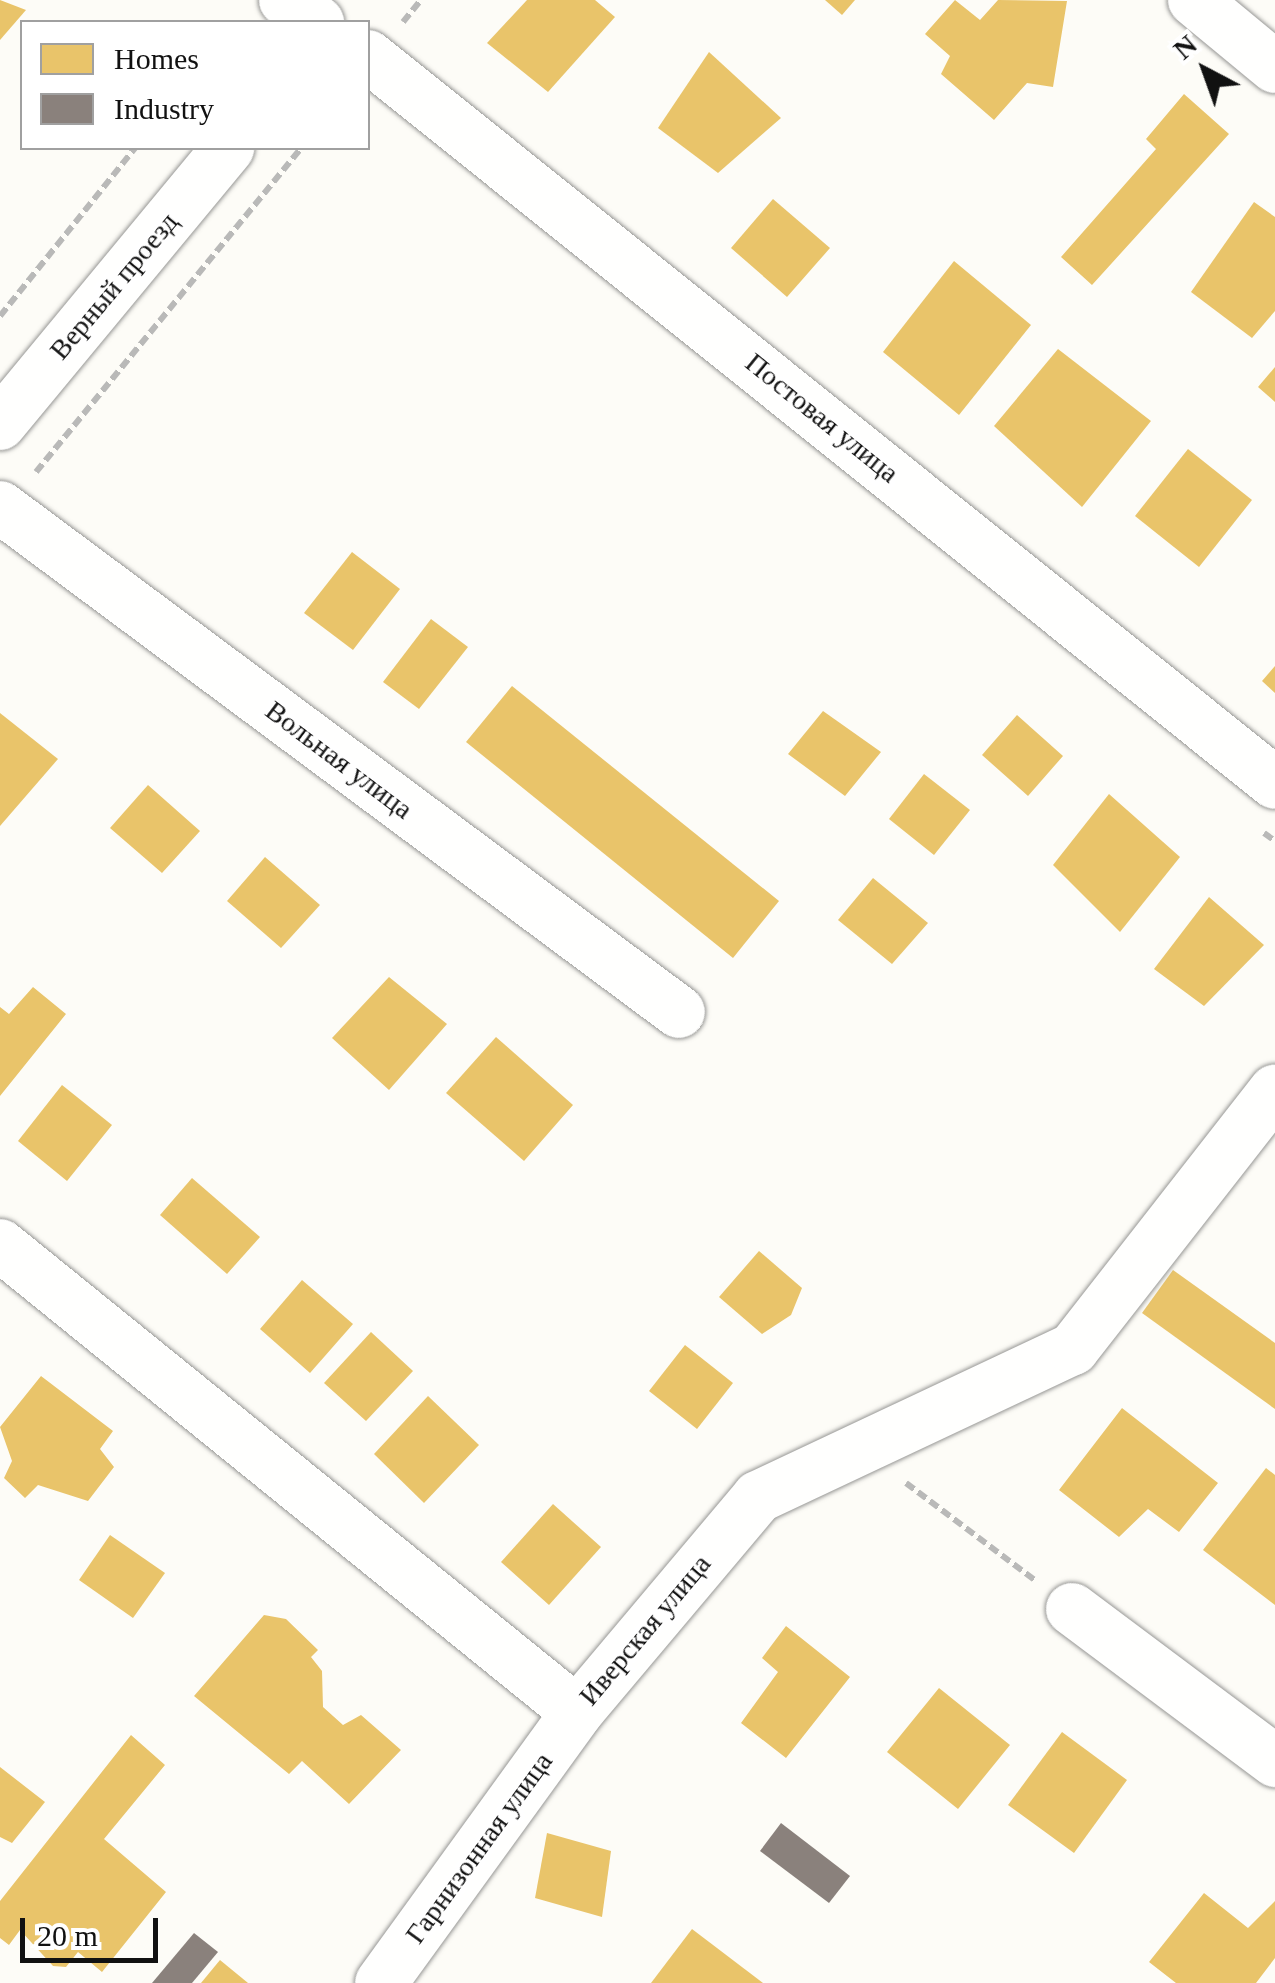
<!DOCTYPE html>
<meta charset="utf-8">
<style>
body{margin:0}
#map{position:relative;width:1275px;height:1983px;overflow:hidden;background:#fdfcf7;font-family:"Times New Roman",serif}
div>[style]{position:absolute}
.homes>*{inset:0;background:#e9c46a}
.industry>*{inset:0;background:#8a817c}
.path>*{height:6px;margin-top:-3px;transform-origin:0;background:repeating-linear-gradient(90deg,#b9b9b8 0 10px,transparent 0 15px)}
.roads{filter:drop-shadow(0 0 2px #979795) drop-shadow(0 0 2px #979795)}
.minor>*{height:52px;margin:-26px;padding:0 26px;transform-origin:26px;border-radius:26px;background:#fffffe}
span{translate:-50% -50%;white-space:nowrap;text-align:center;line-height:1.15;-webkit-text-stroke:10px #fff;paint-order:stroke}
.street-label{font-size:28px;color:#111}
.legend{position:absolute;left:20px;top:20px;width:350px;height:130px;box-sizing:border-box;background:#fff;border:2px solid #a0a0a0;margin:0;padding:12px 18px;list-style:none;font-size:30px;color:#111}
.legend li{display:flex;align-items:center;gap:20px;height:50px}
.legend b{width:50px;border:2px solid #a0a0a0}
.north{position:absolute;left:1155px;top:20px;width:100px;height:100px;-webkit-text-stroke:8px #fff;paint-order:stroke;rotate:319deg;font-size:28px;font-weight:700;line-height:40px;text-align:center;color:#111}
.north::after{content:'';display:block;margin:auto;width:35px;height:45px;background:#111;clip-path:polygon(50% 0,100% 100%,50% 72%,0 100%)}
.scale{position:absolute;left:20px;top:1918px;width:138px;height:45px;box-sizing:border-box;border:5px solid #111;border-top:0;padding-left:12px;font-size:30px;line-height:35px;white-space:nowrap;color:#111;-webkit-text-stroke:8px #fff;paint-order:stroke}
</style>
<div id="map">
<div class="homes">
<div style="clip-path:polygon(0 0,26px 10px,0 40px)"></div>
<div style="clip-path:polygon(527px 0,595px 0,615px 17px,548px 92px,487px 43px)"></div>
<div style="clip-path:polygon(825px 0,855px 0,842px 15px)"></div>
<div style="clip-path:polygon(955px 0,980px 20px,998px 0,1067px 1px,1053px 87px,1027px 83px,994px 120px,941px 74px,950px 56px,925px 34px)"></div>
<div style="clip-path:polygon(709px 52px,781px 118px,718px 173px,658px 128px)"></div>
<div style="clip-path:polygon(1184px 94px,1229px 134px,1092px 285px,1061px 257px,1156px 149px,1146px 139px)"></div>
<div style="clip-path:polygon(773px 199px,830px 248px,787px 297px,731px 248px)"></div>
<div style="clip-path:polygon(1254px 202px,1275px 217px,1275px 311px,1252px 338px,1191px 292px)"></div>
<div style="clip-path:polygon(954px 261px,1031px 325px,959px 415px,883px 352px)"></div>
<div style="clip-path:polygon(1058px 349px,1151px 421px,1082px 507px,994px 426px)"></div>
<div style="clip-path:polygon(1275px 367px,1275px 402px,1258px 387px)"></div>
<div style="clip-path:polygon(1188px 449px,1252px 500px,1199px 567px,1135px 516px)"></div>
<div style="clip-path:polygon(352px 552px,400px 589px,353px 650px,304px 613px)"></div>
<div style="clip-path:polygon(431px 619px,468px 647px,419px 709px,383px 682px)"></div>
<div style="clip-path:polygon(1275px 666px,1275px 693px,1262px 681px)"></div>
<div style="clip-path:polygon(512px 686px,779px 901px,733px 958px,466px 742px)"></div>
<div style="clip-path:polygon(823px 711px,881px 752px,845px 796px,788px 754px)"></div>
<div style="clip-path:polygon(0 713px,58px 759px,0 826px)"></div>
<div style="clip-path:polygon(1017px 715px,1063px 756px,1028px 796px,982px 755px)"></div>
<div style="clip-path:polygon(924px 774px,970px 810px,934px 855px,889px 819px)"></div>
<div style="clip-path:polygon(148px 785px,200px 831px,162px 873px,110px 828px)"></div>
<div style="clip-path:polygon(1109px 794px,1180px 857px,1120px 932px,1053px 865px)"></div>
<div style="clip-path:polygon(265px 857px,320px 905px,281px 948px,227px 901px)"></div>
<div style="clip-path:polygon(873px 878px,928px 923px,892px 964px,838px 920px)"></div>
<div style="clip-path:polygon(1209px 897px,1264px 945px,1204px 1006px,1154px 969px)"></div>
<div style="clip-path:polygon(389px 977px,447px 1024px,389px 1090px,332px 1038px)"></div>
<div style="clip-path:polygon(33px 987px,66px 1014px,0 1096px,0 1007px,9px 1014px)"></div>
<div style="clip-path:polygon(496px 1037px,573px 1105px,524px 1161px,446px 1093px)"></div>
<div style="clip-path:polygon(62px 1085px,112px 1125px,67px 1181px,18px 1141px)"></div>
<div style="clip-path:polygon(192px 1178px,260px 1237px,227px 1274px,160px 1215px)"></div>
<div style="clip-path:polygon(759px 1251px,802px 1288px,791px 1315px,762px 1334px,719px 1297px)"></div>
<div style="clip-path:polygon(1173px 1270px,1275px 1343px,1275px 1409px,1142px 1313px)"></div>
<div style="clip-path:polygon(302px 1280px,353px 1324px,310px 1373px,260px 1329px)"></div>
<div style="clip-path:polygon(371px 1332px,413px 1371px,366px 1421px,324px 1383px)"></div>
<div style="clip-path:polygon(685px 1345px,733px 1383px,697px 1429px,649px 1391px)"></div>
<div style="clip-path:polygon(41px 1376px,113px 1431px,100px 1449px,114px 1467px,88px 1501px,38px 1485px,25px 1498px,4px 1478px,12px 1461px,0 1427px)"></div>
<div style="clip-path:polygon(428px 1396px,479px 1445px,424px 1503px,374px 1454px)"></div>
<div style="clip-path:polygon(1122px 1408px,1218px 1483px,1179px 1532px,1148px 1509px,1119px 1537px,1059px 1490px)"></div>
<div style="clip-path:polygon(1266px 1468px,1275px 1475px,1275px 1605px,1203px 1550px)"></div>
<div style="clip-path:polygon(553px 1504px,601px 1547px,549px 1605px,501px 1562px)"></div>
<div style="clip-path:polygon(110px 1535px,165px 1573px,133px 1618px,79px 1580px)"></div>
<div style="clip-path:polygon(264px 1615px,286px 1619px,318px 1650px,311px 1657px,322px 1671px,323px 1707px,343px 1725px,361px 1715px,401px 1750px,349px 1804px,302px 1761px,289px 1774px,194px 1696px)"></div>
<div style="clip-path:polygon(786px 1626px,850px 1677px,786px 1758px,741px 1723px,778px 1672px,762px 1658px)"></div>
<div style="clip-path:polygon(939px 1688px,1010px 1745px,958px 1809px,887px 1752px)"></div>
<div style="clip-path:polygon(1062px 1732px,1127px 1780px,1074px 1853px,1008px 1805px)"></div>
<div style="clip-path:polygon(131px 1735px,165px 1765px,104px 1839px,166px 1892px,102px 1972px,78px 1952px,66px 1967px,53px 1966px,20px 1930px,9px 1945px,0 1938px,0 1901px)"></div>
<div style="clip-path:polygon(0 1767px,45px 1802px,12px 1843px,0 1837px)"></div>
<div style="clip-path:polygon(547px 1833px,611px 1851px,602px 1917px,535px 1898px)"></div>
<div style="clip-path:polygon(1204px 1893px,1248px 1928px,1275px 1901px,1275px 1958px,1256px 1983px,1176px 1983px,1149px 1962px)"></div>
<div style="clip-path:polygon(692px 1929px,763px 1983px,651px 1983px)"></div>
<div style="clip-path:polygon(220px 1960px,248px 1983px,201px 1983px)"></div>
</div>
<div class="industry">
<div style="clip-path:polygon(781px 1823px,850px 1876px,829px 1903px,760px 1851px)"></div>
<div style="clip-path:polygon(194px 1933px,218px 1952px,192px 1983px,152px 1983px)"></div>
</div>
<div class="path">
<div style="left:403px;top:22px;width:28px;rotate:-51deg"></div>
<div style="left:0;top:316px;width:216px;rotate:-51.2deg"></div>
<div style="left:36px;top:472px;width:419px;rotate:-50.7deg"></div>
<div style="left:1264px;top:833px;width:14px;rotate:36deg"></div>
<div style="left:906px;top:1483px;width:163px;rotate:37deg"></div>
</div>
<div class="roads">
<div class="minor">
<div style="left:285px;top:0;width:40px;rotate:34deg"></div>
<div style="left:1194px;top:0;width:105px;rotate:39.6deg"></div>
<div style="left:368px;top:56px;width:1162px;rotate:38.71deg"></div>
<div style="left:0;top:424px;width:358px;rotate:-50.4deg"></div>
<div style="left:0;top:507px;width:846px;rotate:36.64deg"></div>
<div style="left:0;top:1245px;width:742px;rotate:38.99deg"></div>
<div style="left:577px;top:1712px;width:281px;rotate:-49.9deg"></div>
<div style="left:758px;top:1497px;width:348px;rotate:-25.2deg"></div>
<div style="left:1073px;top:1349px;width:328px;rotate:-52deg"></div>
<div style="left:1072px;top:1609px;width:254px;rotate:36.8deg"></div>
<div style="left:381px;top:1983px;width:334px;rotate:-54.1deg"></div>
</div>
</div>
<div class="street-label">
<span style="left:114px;top:286px;rotate:-50deg">Верный проезд</span>
<span style="left:822px;top:418px;rotate:39deg">Постовая улица</span>
<span style="left:339px;top:760px;rotate:37deg">Вольная улица</span>
<span style="left:645px;top:1630px;rotate:-50deg">Иверская улица</span>
<span style="left:479px;top:1848px;rotate:-54deg">Гарнизонная улица</span>
</div>
<ul class="legend">
<li><b style="height:28px;background:#e9c46a"></b>Homes</li>
<li><b style="height:28px;background:#8a817c"></b>Industry</li>
</ul>
<div class="north">N</div>
<div class="scale">20 m</div>
</div>
